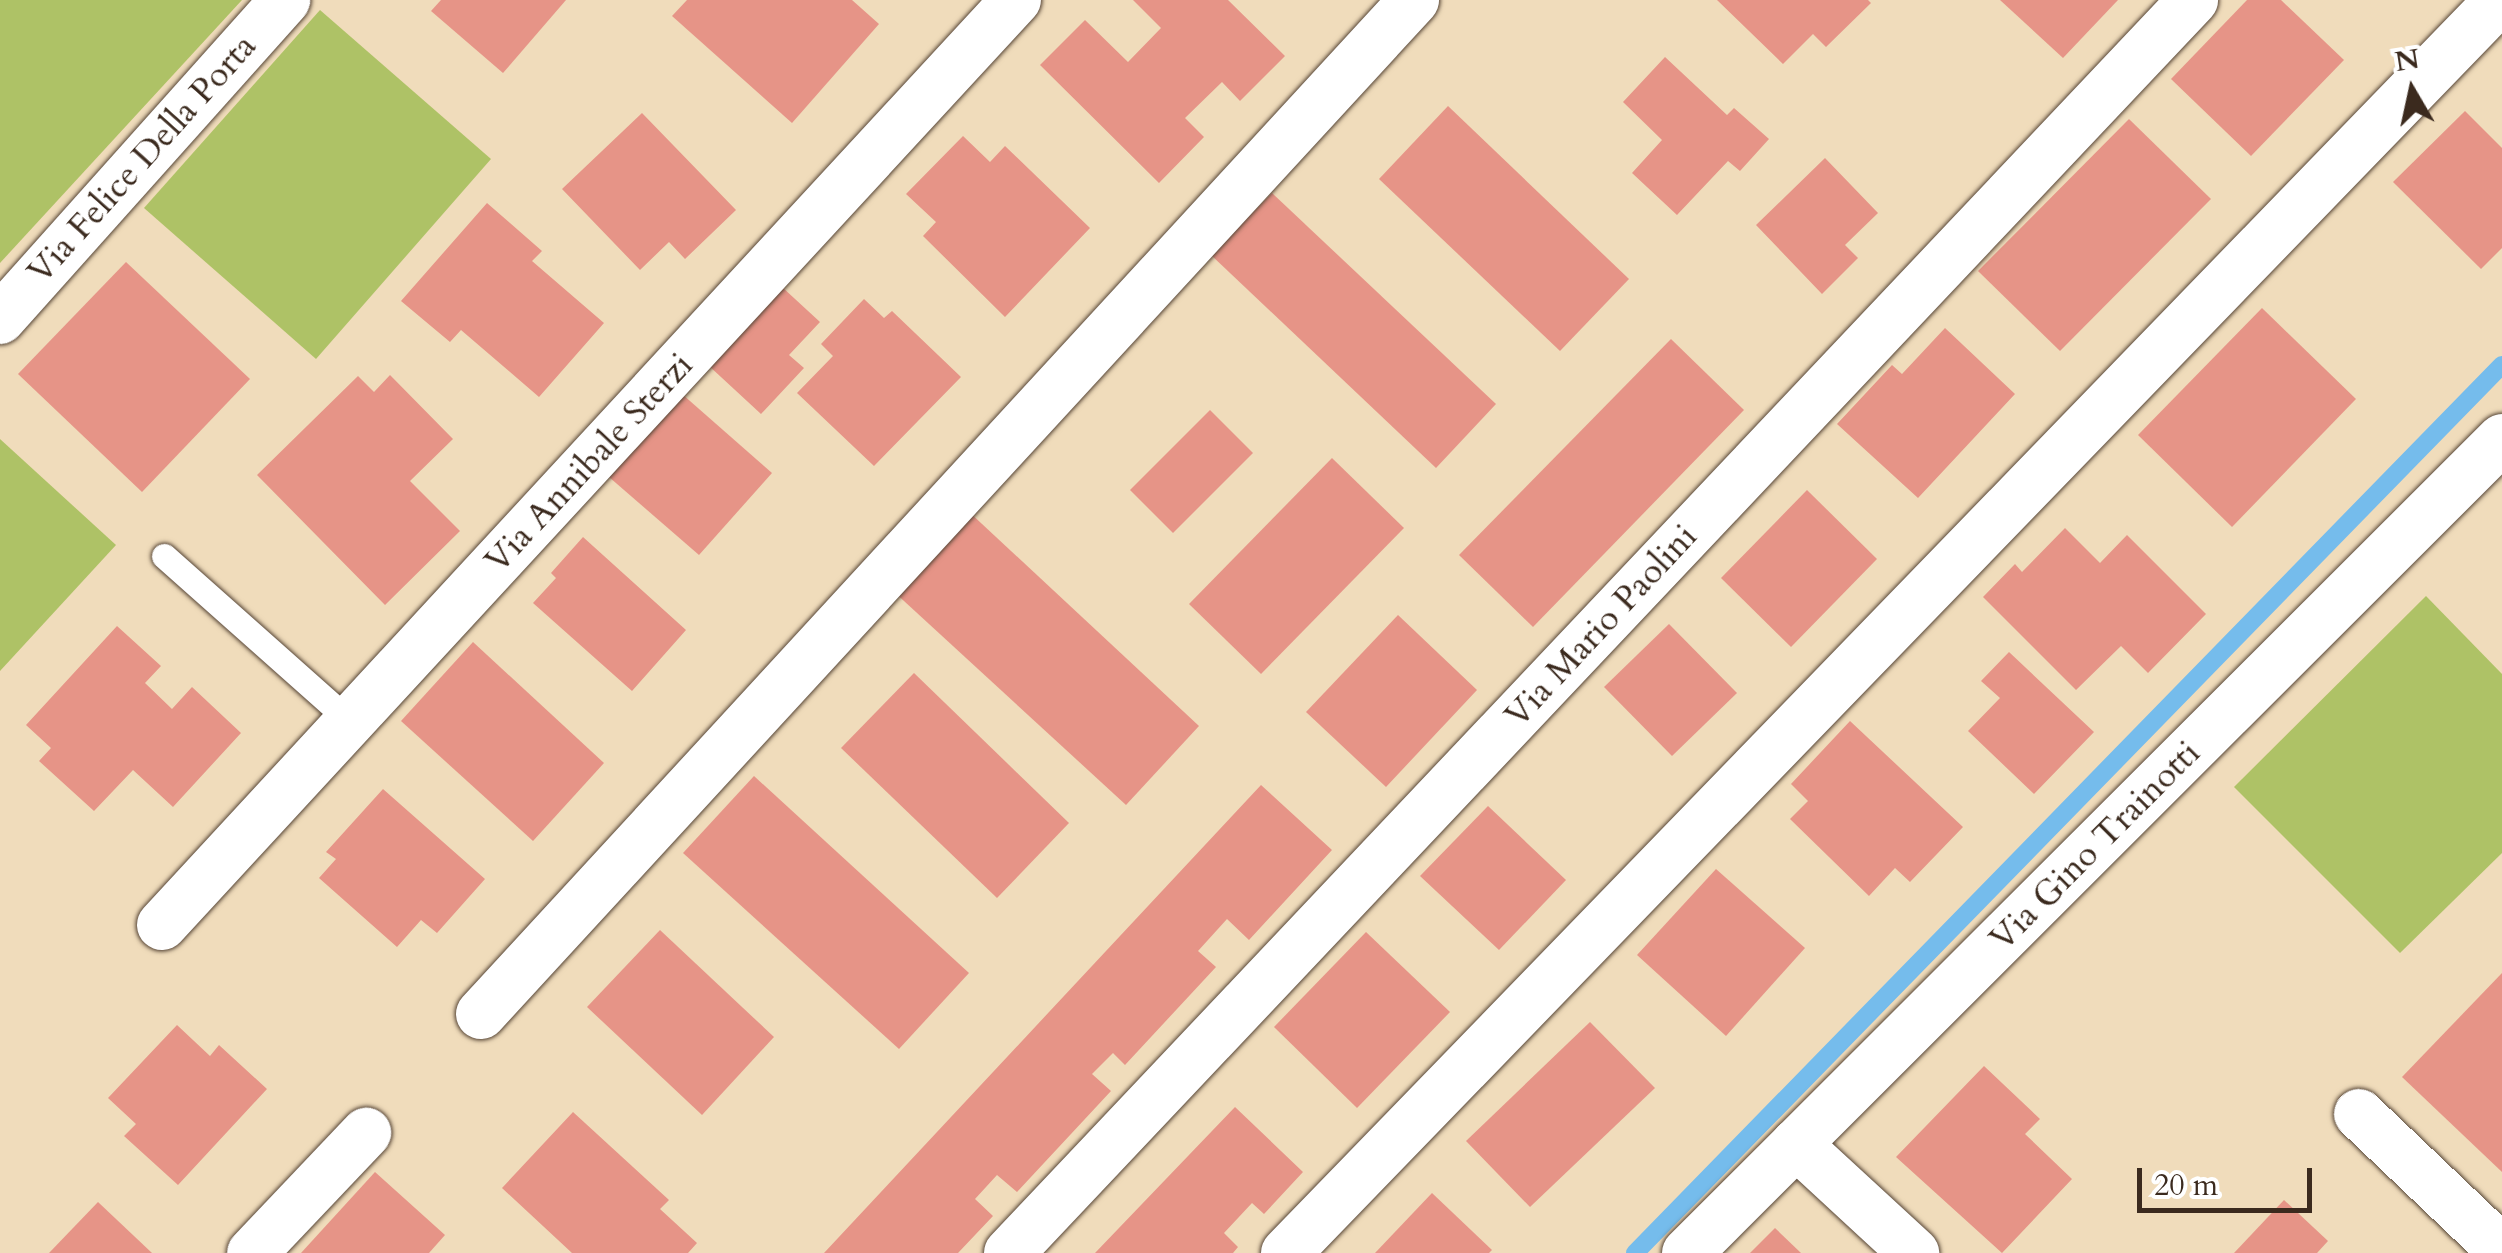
<!DOCTYPE html>
<style>
body{margin:0}
#map{position:relative;width:2502px;height:1253px;overflow:hidden;background:#f0dcbb;font-family:Cardo,serif}
div>[style]{position:absolute}
.green>*{inset:0;background:#aec266}
.stream>*{height:18px;margin:-9px;padding:0 9px;transform-origin:9px;border-radius:9px;background:#75bcec}
.building>*{inset:0;background:#e69487}
.roads{filter:drop-shadow(0 0 2px #564536) drop-shadow(0 0 2px #564536)}
.service>*{height:25px;margin:-12.5px;padding:0 12.5px;transform-origin:12.5px;border-radius:12.5px;background:#fff}
.minor>*{height:50px;margin:-25px;padding:0 25px;transform-origin:25px;border-radius:25px;background:#fff}
span{translate:-50% -50%;white-space:nowrap;text-align:center;line-height:1.15;-webkit-text-stroke:9px #fff;paint-order:stroke}
.street-label{font-size:35px;color:#3b2a1e}
.north{position:absolute;left:2362px;top:40px;width:100px;height:100px;-webkit-text-stroke:8px #fff;paint-order:stroke;rotate:351deg;font-size:28px;font-weight:700;line-height:40px;text-align:center;color:#3b2a1e}
.north::after{content:'';display:block;margin:auto;width:35px;height:45px;background:#3b2a1e;clip-path:polygon(50% 0,100% 100%,50% 72%,0 100%)}
.scale{position:absolute;left:2137px;top:1168px;width:175px;height:45px;box-sizing:border-box;border:5px solid #3b2a1e;border-top:0;padding-left:12px;font-size:30px;line-height:35px;white-space:nowrap;color:#3b2a1e;-webkit-text-stroke:8px #fff;paint-order:stroke}
</style>
<div id="map">
<div class="green">
<div style="clip-path:polygon(0 0,242px 0,0 263px)"></div>
<div style="clip-path:polygon(320px 10px,491px 159px,316px 359px,144px 208px)"></div>
<div style="clip-path:polygon(0 439px,116px 545px,0 671px)"></div>
<div style="clip-path:polygon(2426px 596px,2502px 674px,2502px 853px,2400px 953px,2234px 787px)"></div>
</div>
<div class="stream">
<div style="left:1635px;top:1253px;width:1241px;rotate:-45.69deg"></div>
</div>
<div class="building">
<div style="clip-path:polygon(441px 0,566px 0,503px 73px,431px 11px)"></div>
<div style="clip-path:polygon(687px 0,852px 0,879px 24px,792px 123px,672px 16px)"></div>
<div style="clip-path:polygon(1133px 0,1228px 0,1285px 56px,1240px 101px,1222px 82px,1185px 118px,1204px 137px,1159px 183px,1040px 65px,1085px 20px,1128px 62px,1161px 28px)"></div>
<div style="clip-path:polygon(1717px 0,1868px 0,1871px 3px,1826px 47px,1813px 34px,1783px 64px)"></div>
<div style="clip-path:polygon(2000px 0,2118px 0,2063px 58px)"></div>
<div style="clip-path:polygon(2247px 0,2281px 0,2344px 60px,2251px 156px,2171px 79px)"></div>
<div style="clip-path:polygon(1665px 57px,1727px 115px,1734px 108px,1769px 139px,1740px 171px,1728px 161px,1677px 215px,1632px 173px,1662px 140px,1623px 102px)"></div>
<div style="clip-path:polygon(1448px 106px,1629px 279px,1560px 351px,1379px 179px)"></div>
<div style="clip-path:polygon(2465px 111px,2502px 148px,2502px 248px,2481px 269px,2393px 182px)"></div>
<div style="clip-path:polygon(642px 113px,736px 210px,685px 259px,669px 242px,640px 270px,562px 189px)"></div>
<div style="clip-path:polygon(2129px 119px,2211px 199px,2060px 351px,1978px 271px)"></div>
<div style="clip-path:polygon(963px 136px,990px 162px,1005px 146px,1090px 228px,1005px 317px,923px 236px,936px 222px,906px 194px)"></div>
<div style="clip-path:polygon(1825px 158px,1878px 213px,1845px 245px,1858px 258px,1822px 294px,1756px 225px)"></div>
<div style="clip-path:polygon(1272px 193px,1496px 404px,1436px 468px,1211px 255px)"></div>
<div style="clip-path:polygon(487px 203px,542px 251px,532px 261px,604px 323px,539px 397px,461px 330px,450px 342px,401px 301px)"></div>
<div style="clip-path:polygon(126px 262px,250px 379px,142px 492px,18px 374px)"></div>
<div style="clip-path:polygon(782px 287px,820px 322px,789px 355px,804px 368px,761px 414px,708px 365px)"></div>
<div style="clip-path:polygon(864px 299px,884px 318px,892px 311px,961px 377px,874px 466px,797px 393px,833px 356px,821px 344px)"></div>
<div style="clip-path:polygon(2262px 308px,2356px 399px,2232px 527px,2138px 435px)"></div>
<div style="clip-path:polygon(1945px 328px,2015px 394px,1918px 498px,1837px 424px,1892px 365px,1902px 374px)"></div>
<div style="clip-path:polygon(1671px 339px,1744px 410px,1533px 627px,1459px 555px)"></div>
<div style="clip-path:polygon(390px 375px,453px 439px,410px 481px,460px 531px,385px 605px,257px 475px,358px 376px,374px 392px)"></div>
<div style="clip-path:polygon(682px 394px,772px 473px,699px 555px,609px 477px)"></div>
<div style="clip-path:polygon(1210px 410px,1253px 453px,1173px 533px,1130px 490px)"></div>
<div style="clip-path:polygon(1332px 458px,1404px 528px,1261px 674px,1189px 604px)"></div>
<div style="clip-path:polygon(1807px 490px,1877px 559px,1791px 647px,1721px 578px)"></div>
<div style="clip-path:polygon(967px 510px,1199px 726px,1126px 805px,892px 590px)"></div>
<div style="clip-path:polygon(2065px 528px,2100px 563px,2127px 535px,2206px 614px,2148px 673px,2121px 646px,2076px 690px,1983px 597px,2015px 564px,2022px 572px)"></div>
<div style="clip-path:polygon(583px 537px,686px 630px,632px 691px,533px 603px,556px 578px,551px 573px)"></div>
<div style="clip-path:polygon(1398px 615px,1477px 690px,1386px 787px,1306px 712px)"></div>
<div style="clip-path:polygon(1669px 624px,1737px 693px,1672px 756px,1604px 687px)"></div>
<div style="clip-path:polygon(117px 626px,161px 666px,145px 683px,172px 709px,192px 687px,241px 733px,173px 807px,133px 770px,94px 811px,39px 761px,51px 748px,26px 725px)"></div>
<div style="clip-path:polygon(473px 642px,604px 763px,533px 841px,401px 721px)"></div>
<div style="clip-path:polygon(2009px 652px,2094px 732px,2034px 794px,1968px 731px,2000px 698px,1981px 681px)"></div>
<div style="clip-path:polygon(914px 673px,1069px 823px,997px 898px,841px 748px)"></div>
<div style="clip-path:polygon(1850px 721px,1963px 827px,1910px 882px,1895px 868px,1869px 896px,1790px 819px,1808px 801px,1791px 784px)"></div>
<div style="clip-path:polygon(754px 776px,969px 973px,899px 1049px,683px 853px)"></div>
<div style="clip-path:polygon(1261px 785px,1332px 850px,1249px 940px,1227px 919px,1198px 951px,1216px 967px,1125px 1065px,1113px 1053px,1092px 1074px,1111px 1091px,1017px 1192px,997px 1175px,975px 1199px,993px 1216px,958px 1253px,824px 1253px)"></div>
<div style="clip-path:polygon(383px 789px,485px 879px,437px 933px,421px 920px,397px 947px,319px 878px,336px 859px,326px 852px)"></div>
<div style="clip-path:polygon(1488px 806px,1566px 880px,1499px 950px,1420px 876px)"></div>
<div style="clip-path:polygon(1716px 869px,1805px 948px,1726px 1036px,1637px 955px)"></div>
<div style="clip-path:polygon(660px 930px,774px 1037px,702px 1115px,587px 1007px)"></div>
<div style="clip-path:polygon(1366px 932px,1450px 1012px,1357px 1108px,1274px 1027px)"></div>
<div style="clip-path:polygon(2502px 973px,2502px 1172px,2402px 1077px)"></div>
<div style="clip-path:polygon(1590px 1022px,1655px 1088px,1530px 1207px,1466px 1141px)"></div>
<div style="clip-path:polygon(177px 1025px,210px 1056px,219px 1045px,267px 1089px,178px 1185px,124px 1136px,136px 1124px,108px 1098px)"></div>
<div style="clip-path:polygon(1984px 1066px,2040px 1119px,2025px 1134px,2072px 1179px,2002px 1253px,1896px 1157px)"></div>
<div style="clip-path:polygon(1235px 1107px,1303px 1172px,1264px 1214px,1252px 1203px,1224px 1233px,1238px 1247px,1233px 1253px,1095px 1253px)"></div>
<div style="clip-path:polygon(573px 1112px,669px 1200px,660px 1209px,697px 1243px,688px 1253px,572px 1253px,502px 1188px)"></div>
<div style="clip-path:polygon(375px 1172px,445px 1235px,429px 1253px,301px 1253px)"></div>
<div style="clip-path:polygon(1432px 1193px,1492px 1250px,1489px 1253px,1375px 1253px)"></div>
<div style="clip-path:polygon(2284px 1200px,2328px 1241px,2317px 1253px,2234px 1253px)"></div>
<div style="clip-path:polygon(98px 1202px,152px 1253px,49px 1253px)"></div>
<div style="clip-path:polygon(1775px 1228px,1801px 1253px,1750px 1253px)"></div>
</div>
<div class="roads">
<div class="service">
<div style="left:164px;top:556px;width:250px;rotate:41.6deg"></div>
</div>
<div class="minor">
<div style="left:0;top:319px;width:428px;rotate:-48.2deg"></div>
<div style="left:162px;top:925px;width:1259px;rotate:-47.29deg"></div>
<div style="left:481px;top:1014px;width:1378px;rotate:-47.38deg"></div>
<div style="left:2359px;top:1114px;width:197px;rotate:43.6deg"></div>
<div style="left:1796px;top:1144px;width:161px;rotate:42.7deg"></div>
<div style="left:252px;top:1253px;width:166px;rotate:-46.5deg"></div>
<div style="left:1009px;top:1253px;width:1724px;rotate:-46.62deg"></div>
<div style="left:1286px;top:1253px;width:1745px;rotate:-45.91deg"></div>
<div style="left:1687px;top:1253px;width:1152px;rotate:-44.96deg"></div>
</div>
</div>
<div class="street-label">
<span style="left:142px;top:159px;rotate:-48deg">Via Felice Della Porta</span>
<span style="left:589px;top:463px;rotate:-47deg">Via Annibale Sterzi</span>
<span style="left:1601px;top:626px;rotate:-47deg">Via Mario Paolini</span>
<span style="left:2095px;top:846px;rotate:-45deg">Via Gino Trainotti</span>
</div>
<div class="north">N</div>
<div class="scale">20 m</div>
</div>
